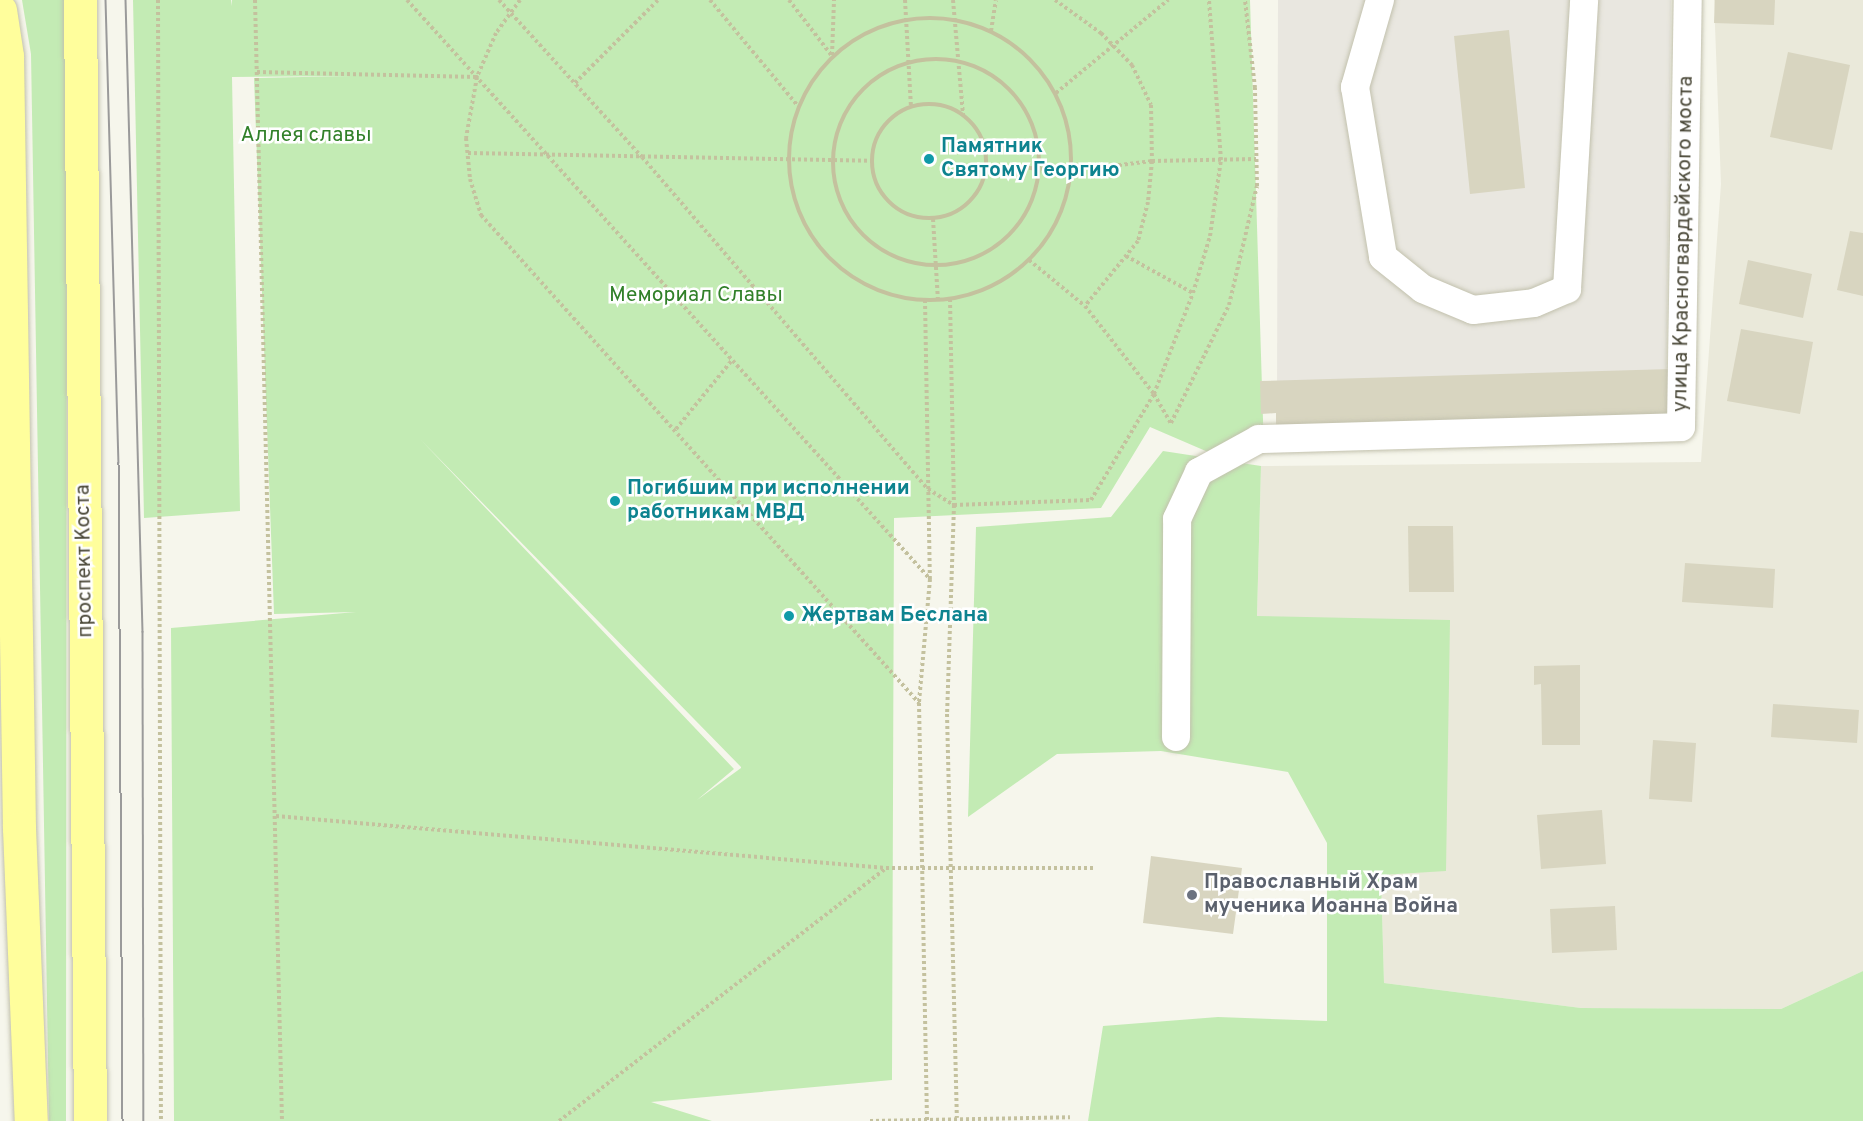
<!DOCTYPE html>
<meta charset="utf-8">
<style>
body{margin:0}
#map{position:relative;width:1863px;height:1121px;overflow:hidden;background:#f6f6ec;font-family:Overpass,sans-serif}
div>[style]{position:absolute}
.residential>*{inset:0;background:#eae9da}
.industrial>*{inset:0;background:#e9e7e0}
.green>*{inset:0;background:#c3ebb4}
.building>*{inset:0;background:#d8d5c0}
.path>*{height:4px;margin-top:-2px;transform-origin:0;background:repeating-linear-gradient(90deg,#c4c19e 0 3px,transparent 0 6px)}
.path>.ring{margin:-2px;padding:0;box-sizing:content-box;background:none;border:4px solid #c4c19e;border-radius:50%}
.roads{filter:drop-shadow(0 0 2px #c2c1ad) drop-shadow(0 0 2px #c2c1ad)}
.minor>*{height:28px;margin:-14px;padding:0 14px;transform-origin:14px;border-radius:14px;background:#fff}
.major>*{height:33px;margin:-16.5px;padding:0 16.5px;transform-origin:16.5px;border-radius:16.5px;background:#fffe9c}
.tram>*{height:1.5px;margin:-0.75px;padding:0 0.75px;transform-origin:0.75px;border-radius:0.75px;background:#9a9a9a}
.dots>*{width:16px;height:16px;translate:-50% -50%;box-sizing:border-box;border:3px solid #fff;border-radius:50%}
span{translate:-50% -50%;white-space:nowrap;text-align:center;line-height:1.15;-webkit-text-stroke:5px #fff;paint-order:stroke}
.park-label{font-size:21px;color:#318029}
.culture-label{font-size:21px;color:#0d838f;font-weight:700}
.left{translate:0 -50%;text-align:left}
.street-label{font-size:21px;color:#4b4939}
.worship-label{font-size:21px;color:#5b616d;font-weight:700}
</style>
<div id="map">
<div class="residential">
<div style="clip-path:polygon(1714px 0,1863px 0,1863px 971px,1781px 1009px,1581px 1008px,1384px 983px,1381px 875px,1446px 870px,1257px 616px,1261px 466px,1701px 462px,1721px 184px)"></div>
</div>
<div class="industrial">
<div style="clip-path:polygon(1278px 0,1671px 0,1666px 408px,1277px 411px)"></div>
</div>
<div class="green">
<div style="clip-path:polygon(22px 0,67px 0,66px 1121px,49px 1121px,31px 54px)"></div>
<div style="clip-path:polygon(evenodd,133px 0,231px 0,231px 6px,232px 0,1250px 0,1264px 452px,1222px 458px,1150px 427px,1101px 508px,894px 518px,892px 1080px,651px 1102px,712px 1121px,174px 1121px,171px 628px,356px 612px,274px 614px,254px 78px,353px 76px,232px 77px,240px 511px,144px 518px,133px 0,420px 439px,741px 767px,741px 768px,697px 800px,734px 769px,420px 439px)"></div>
<div style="clip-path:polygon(1163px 451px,1261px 466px,1257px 616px,1450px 620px,1446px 871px,1381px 875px,1384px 983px,1581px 1008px,1781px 1009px,1863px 971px,1863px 1121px,1088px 1121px,1103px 1026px,1218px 1017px,1327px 1021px,1327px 843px,1288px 772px,1161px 751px,1057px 754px,968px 817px,976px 527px,1111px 517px)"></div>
</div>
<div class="building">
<div style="clip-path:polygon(1715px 0,1775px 0,1774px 25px,1714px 23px)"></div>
<div style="clip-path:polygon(1509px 30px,1525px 188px,1470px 194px,1454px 36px)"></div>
<div style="clip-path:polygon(1788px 52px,1850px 65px,1832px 150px,1770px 137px)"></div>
<div style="clip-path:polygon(1850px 231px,1863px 233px,1863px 296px,1837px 290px)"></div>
<div style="clip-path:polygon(1748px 260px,1812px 274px,1803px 318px,1739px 304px)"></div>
<div style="clip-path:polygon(1741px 329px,1813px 342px,1800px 414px,1727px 401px)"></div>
<div style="clip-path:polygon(1671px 369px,1672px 417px,1276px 428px,1276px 413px,1261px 414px,1260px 381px)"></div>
<div style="clip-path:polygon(1408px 526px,1453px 526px,1454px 592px,1409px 592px)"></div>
<div style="clip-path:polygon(1685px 563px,1775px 569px,1773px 608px,1682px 602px)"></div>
<div style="clip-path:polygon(1580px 665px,1580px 745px,1542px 745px,1541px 684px,1534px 685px,1534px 666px)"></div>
<div style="clip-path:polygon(1773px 704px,1859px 710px,1857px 743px,1771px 737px)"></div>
<div style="clip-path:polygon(1653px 740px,1696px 743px,1692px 802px,1649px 799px)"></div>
<div style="clip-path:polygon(1602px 810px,1606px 864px,1541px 869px,1537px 815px)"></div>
<div style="clip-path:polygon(1151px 856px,1242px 868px,1233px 934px,1143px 923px)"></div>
<div style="clip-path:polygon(1615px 906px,1617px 950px,1552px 953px,1550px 909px)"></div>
</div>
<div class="path">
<div style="left:158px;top:0;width:1121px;rotate:89.85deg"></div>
<div style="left:255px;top:0;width:1121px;rotate:88.62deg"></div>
<div style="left:407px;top:0;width:779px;rotate:47.91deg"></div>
<div style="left:499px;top:0;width:212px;rotate:47.7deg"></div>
<div style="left:642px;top:157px;width:438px;rotate:49.3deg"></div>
<div style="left:928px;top:489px;width:31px;rotate:32deg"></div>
<div style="left:954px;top:505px;width:137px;rotate:-2.1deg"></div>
<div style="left:1091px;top:500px;width:123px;rotate:-59.3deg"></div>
<div style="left:1154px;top:394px;width:108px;rotate:-68.9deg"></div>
<div style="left:1193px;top:293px;width:59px;rotate:-73.4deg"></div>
<div style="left:1210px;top:236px;width:77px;rotate:-81.8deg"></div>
<div style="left:1221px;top:160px;width:160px;rotate:-94.3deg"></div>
<div style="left:520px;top:0;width:41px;rotate:126deg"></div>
<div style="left:496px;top:33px;width:48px;rotate:113.4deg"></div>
<div style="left:477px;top:77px;width:62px;rotate:100.2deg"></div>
<div style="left:466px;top:138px;width:41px;rotate:84.4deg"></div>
<div style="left:470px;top:179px;width:38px;rotate:73deg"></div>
<div style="left:481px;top:215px;width:656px;rotate:48.09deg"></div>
<div style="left:710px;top:0;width:138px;rotate:50.3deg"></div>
<div style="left:789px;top:0;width:71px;rotate:52.5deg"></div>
<div style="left:905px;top:0;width:107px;rotate:86.8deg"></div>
<div style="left:953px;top:0;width:115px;rotate:85deg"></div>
<div style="left:1055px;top:0;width:57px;rotate:35.7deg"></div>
<div style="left:1101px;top:33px;width:45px;rotate:45.9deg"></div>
<div style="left:1132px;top:65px;width:44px;rotate:64.6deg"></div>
<div style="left:1151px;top:105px;width:56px;rotate:89deg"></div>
<div style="left:1152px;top:161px;width:41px;rotate:95.6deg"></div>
<div style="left:1148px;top:202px;width:40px;rotate:104.4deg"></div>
<div style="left:1138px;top:241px;width:84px;rotate:129.2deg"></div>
<div class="ring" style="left:789px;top:18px;width:278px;height:278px"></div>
<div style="left:991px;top:31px;width:31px;rotate:-81deg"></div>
<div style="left:832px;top:55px;width:55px;rotate:-87.9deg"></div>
<div class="ring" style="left:833px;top:59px;width:202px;height:202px"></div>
<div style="left:257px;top:72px;width:220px;rotate:1.3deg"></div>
<div style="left:575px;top:83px;width:117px;rotate:-45deg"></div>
<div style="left:1056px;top:93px;width:146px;rotate:-39.7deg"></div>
<div class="ring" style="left:872px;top:104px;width:110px;height:110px"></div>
<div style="left:468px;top:153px;width:403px;rotate:1.1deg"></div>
<div style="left:987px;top:165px;width:84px;rotate:4.1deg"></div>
<div style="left:1071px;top:171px;width:82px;rotate:-7deg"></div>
<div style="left:1152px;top:161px;width:104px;rotate:-1.1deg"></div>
<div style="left:933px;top:219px;width:81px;rotate:86.5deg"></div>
<div style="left:1126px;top:256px;width:77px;rotate:28.9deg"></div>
<div style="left:1029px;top:260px;width:72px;rotate:39.4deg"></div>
<div style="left:1085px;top:306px;width:112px;rotate:51.9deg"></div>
<div style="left:1154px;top:394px;width:34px;rotate:60deg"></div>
<div style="left:1171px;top:423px;width:131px;rotate:-63.8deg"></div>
<div style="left:1229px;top:305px;width:122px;rotate:-76.8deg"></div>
<div style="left:1257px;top:186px;width:98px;rotate:-91.2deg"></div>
<div style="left:1255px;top:88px;width:89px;rotate:-96.5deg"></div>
<div style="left:950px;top:299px;width:206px;rotate:88.9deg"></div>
<div style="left:954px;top:505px;width:209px;rotate:91.9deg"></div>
<div style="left:947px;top:714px;width:404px;rotate:88.6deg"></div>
<div style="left:925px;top:300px;width:279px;rotate:89deg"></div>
<div style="left:930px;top:579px;width:124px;rotate:95.1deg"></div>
<div style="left:919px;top:703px;width:417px;rotate:88.9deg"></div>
<div style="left:676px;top:429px;width:89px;rotate:-50.9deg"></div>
<div style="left:276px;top:816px;width:612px;rotate:4.87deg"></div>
<div style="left:886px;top:868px;width:209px"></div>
<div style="left:559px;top:1121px;width:413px;rotate:-37.7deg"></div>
<div style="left:870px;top:1121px;width:200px;rotate:-1.1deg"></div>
</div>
<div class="roads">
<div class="minor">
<div style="left:1380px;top:0;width:91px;rotate:106deg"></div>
<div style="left:1355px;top:87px;width:172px;rotate:80.6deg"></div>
<div style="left:1383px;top:257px;width:51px;rotate:38.7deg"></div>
<div style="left:1423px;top:289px;width:54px;rotate:22.8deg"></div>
<div style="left:1473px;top:310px;width:61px;rotate:-6.5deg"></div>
<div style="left:1534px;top:303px;width:36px;rotate:-23deg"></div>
<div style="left:1567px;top:289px;width:289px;rotate:-86.6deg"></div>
<div style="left:1176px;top:737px;width:218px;rotate:-89.7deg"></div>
<div style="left:1177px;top:519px;width:52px;rotate:-64.9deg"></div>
<div style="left:1199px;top:472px;width:68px;rotate:-28.8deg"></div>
<div style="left:1259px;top:439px;width:422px;rotate:-1.6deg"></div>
<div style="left:1681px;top:427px;width:427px;rotate:-89.1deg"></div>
</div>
<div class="major">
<div style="left:80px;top:0;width:1121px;rotate:89.49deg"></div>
<div style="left:0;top:10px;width:47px;rotate:81.3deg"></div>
<div style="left:7px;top:56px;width:772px;rotate:89.11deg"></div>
<div style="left:19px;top:828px;width:293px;rotate:87.7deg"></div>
</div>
</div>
<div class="tram">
<div style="left:106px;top:0;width:463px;rotate:88.4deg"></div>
<div style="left:119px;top:463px;width:658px;rotate:89.65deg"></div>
<div style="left:126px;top:0;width:632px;rotate:88.46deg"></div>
<div style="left:143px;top:632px;width:489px;rotate:89.9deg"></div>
</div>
<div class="dots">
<div style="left:929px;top:159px;background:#0f9aa8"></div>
<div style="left:615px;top:501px;background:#0f9aa8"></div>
<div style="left:789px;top:616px;background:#0f9aa8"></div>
<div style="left:1192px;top:895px;background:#6b7280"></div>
</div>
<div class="park-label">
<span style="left:306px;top:136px">Аллея славы</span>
<span style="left:696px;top:296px">Мемориал Славы</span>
</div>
<div class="culture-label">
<span class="left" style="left:941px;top:159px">Памятник<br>Святому Георгию</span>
<span class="left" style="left:627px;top:501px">Погибшим при исполнении<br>работникам МВД</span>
<span class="left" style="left:801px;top:616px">Жертвам Беслана</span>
</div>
<div class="street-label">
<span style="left:1684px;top:244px;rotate:-89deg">улица Красногвардейского моста</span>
<span style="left:85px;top:561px;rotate:-91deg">проспект Коста</span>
</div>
<div class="worship-label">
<span class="left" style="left:1204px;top:895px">Православный Храм<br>мученика Иоанна Война</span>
</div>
</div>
